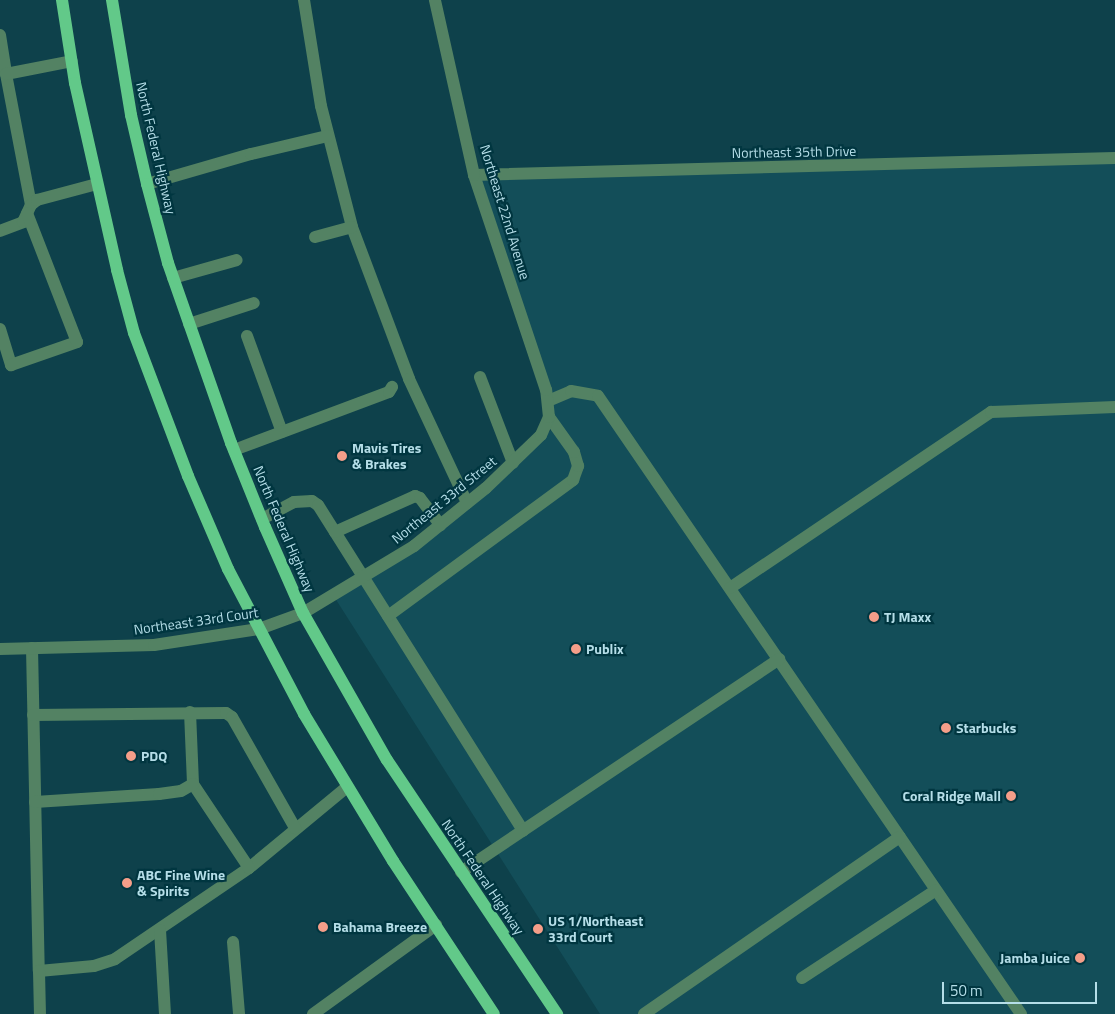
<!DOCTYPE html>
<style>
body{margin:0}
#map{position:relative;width:1115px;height:1014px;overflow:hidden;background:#0e414b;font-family:"Titillium Web",sans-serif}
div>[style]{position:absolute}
.built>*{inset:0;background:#134e59}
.minor>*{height:12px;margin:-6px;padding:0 6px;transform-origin:6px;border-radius:6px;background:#538263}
.major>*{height:12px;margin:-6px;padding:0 6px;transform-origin:6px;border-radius:6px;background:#62c989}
.dots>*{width:14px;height:14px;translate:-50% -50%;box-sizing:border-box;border:2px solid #003640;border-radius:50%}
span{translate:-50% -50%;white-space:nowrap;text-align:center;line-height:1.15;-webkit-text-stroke:4.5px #003640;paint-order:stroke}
.street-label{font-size:14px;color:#b5dee8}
.poi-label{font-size:14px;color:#b5dee8;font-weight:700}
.left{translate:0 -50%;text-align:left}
.right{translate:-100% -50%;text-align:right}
.scale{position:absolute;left:942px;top:982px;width:155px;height:22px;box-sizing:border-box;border:2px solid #b5dee8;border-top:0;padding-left:6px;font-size:15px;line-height:18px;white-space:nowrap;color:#b5dee8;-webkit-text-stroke:4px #003640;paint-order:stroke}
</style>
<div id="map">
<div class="built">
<div style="clip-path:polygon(1115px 160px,1115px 1014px,600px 1014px,333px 595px,467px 503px,558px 424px,474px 175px)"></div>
</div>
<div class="minor">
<div style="left:304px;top:0;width:107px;rotate:80.9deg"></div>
<div style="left:321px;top:106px;width:125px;rotate:75.6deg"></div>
<div style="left:352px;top:227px;width:162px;rotate:69.4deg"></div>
<div style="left:409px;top:379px;width:137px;rotate:64.9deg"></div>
<div style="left:0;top:35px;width:39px;rotate:81deg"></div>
<div style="left:474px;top:175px;width:641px;rotate:-1.52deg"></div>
<div style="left:147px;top:184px;width:108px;rotate:-16.1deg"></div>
<div style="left:251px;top:154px;width:79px;rotate:-13.2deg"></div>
<div style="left:31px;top:205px;width:133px;rotate:-100.8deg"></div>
<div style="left:6px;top:74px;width:67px;rotate:-11.1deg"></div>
<div style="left:0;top:231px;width:25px;rotate:-21deg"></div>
<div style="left:23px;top:222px;width:19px;rotate:-65deg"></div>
<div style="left:31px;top:205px;width:8px;rotate:-40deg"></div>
<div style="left:37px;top:200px;width:62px;rotate:-14.9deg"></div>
<div style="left:315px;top:237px;width:38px;rotate:-15deg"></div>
<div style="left:173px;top:278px;width:66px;rotate:-15.7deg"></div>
<div style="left:189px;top:324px;width:68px;rotate:-17.9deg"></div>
<div style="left:0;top:329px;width:38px;rotate:73deg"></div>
<div style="left:11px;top:365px;width:70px;rotate:-19.2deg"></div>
<div style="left:77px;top:342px;width:138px;rotate:-111.2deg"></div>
<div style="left:247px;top:336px;width:102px;rotate:70deg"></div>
<div style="left:480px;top:377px;width:92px;rotate:69deg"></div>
<div style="left:548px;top:401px;width:25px;rotate:-23deg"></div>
<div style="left:571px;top:391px;width:27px;rotate:10deg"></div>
<div style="left:598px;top:396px;width:749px;rotate:55.61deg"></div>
<div style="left:234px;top:450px;width:165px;rotate:-20.5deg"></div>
<div style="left:389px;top:392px;width:6px;rotate:-59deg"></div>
<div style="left:262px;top:519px;width:36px;rotate:-28deg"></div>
<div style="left:294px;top:502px;width:18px;rotate:-3deg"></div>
<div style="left:312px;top:501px;width:7px;rotate:34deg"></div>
<div style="left:318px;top:505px;width:385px;rotate:57.8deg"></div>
<div style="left:335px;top:532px;width:88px;rotate:-24.2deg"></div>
<div style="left:415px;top:496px;width:5px;rotate:22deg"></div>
<div style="left:420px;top:498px;width:34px;rotate:53deg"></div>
<div style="left:730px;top:588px;width:315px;rotate:-34deg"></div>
<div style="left:991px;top:412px;width:124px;rotate:-2.3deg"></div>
<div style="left:388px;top:616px;width:230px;rotate:-36.3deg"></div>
<div style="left:573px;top:480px;width:15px;rotate:-70deg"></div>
<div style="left:578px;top:466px;width:15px;rotate:-106deg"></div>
<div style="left:574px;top:452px;width:43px;rotate:-125.5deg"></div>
<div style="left:32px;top:648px;width:323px;rotate:88.8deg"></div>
<div style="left:39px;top:971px;width:55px;rotate:-5.2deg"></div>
<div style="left:94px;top:966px;width:22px;rotate:-18deg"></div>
<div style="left:115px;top:959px;width:162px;rotate:-34.2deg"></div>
<div style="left:249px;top:868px;width:127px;rotate:-39.6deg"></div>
<div style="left:0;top:649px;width:154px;rotate:-1.5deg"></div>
<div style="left:154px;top:645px;width:106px;rotate:-8.7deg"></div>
<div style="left:259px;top:629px;width:47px;rotate:-20deg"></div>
<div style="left:303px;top:613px;width:130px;rotate:-31.1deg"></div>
<div style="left:414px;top:546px;width:92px;rotate:-38.9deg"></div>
<div style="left:486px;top:488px;width:76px;rotate:-43.9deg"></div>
<div style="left:541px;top:435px;width:20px;rotate:-66deg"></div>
<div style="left:549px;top:417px;width:27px;rotate:-96deg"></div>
<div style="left:546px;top:390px;width:227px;rotate:-108.5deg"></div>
<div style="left:474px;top:175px;width:179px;rotate:-102.6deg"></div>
<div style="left:190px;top:712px;width:72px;rotate:87.6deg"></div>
<div style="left:193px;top:784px;width:101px;rotate:56.3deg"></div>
<div style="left:33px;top:715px;width:193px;rotate:-0.6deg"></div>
<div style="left:226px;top:713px;width:7px;rotate:34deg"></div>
<div style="left:232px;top:717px;width:128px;rotate:60.4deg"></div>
<div style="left:35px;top:802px;width:124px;rotate:-3.7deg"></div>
<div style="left:159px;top:794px;width:22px;rotate:-8deg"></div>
<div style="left:181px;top:791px;width:14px;rotate:-30deg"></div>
<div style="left:461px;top:872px;width:383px;rotate:-33.8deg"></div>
<div style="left:160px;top:930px;width:84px;rotate:86.6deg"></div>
<div style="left:233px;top:942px;width:72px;rotate:85.2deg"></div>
<div style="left:39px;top:971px;width:43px;rotate:88.7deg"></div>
<div style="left:802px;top:978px;width:160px;rotate:-33.3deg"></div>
<div style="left:313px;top:1014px;width:152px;rotate:-35.9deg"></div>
<div style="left:644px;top:1014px;width:311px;rotate:-34.7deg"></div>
</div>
<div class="major">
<div style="left:62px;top:0;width:84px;rotate:81.1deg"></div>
<div style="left:75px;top:83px;width:192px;rotate:77.3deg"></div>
<div style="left:117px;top:270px;width:65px;rotate:74.9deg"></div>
<div style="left:134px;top:333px;width:153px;rotate:69.3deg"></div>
<div style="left:188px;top:476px;width:101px;rotate:66.7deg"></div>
<div style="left:228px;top:569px;width:164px;rotate:62.3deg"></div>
<div style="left:304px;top:714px;width:172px;rotate:58.8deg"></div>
<div style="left:393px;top:861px;width:183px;rotate:56.6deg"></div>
<div style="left:112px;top:0;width:117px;rotate:80.6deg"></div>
<div style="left:131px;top:115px;width:71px;rotate:76.9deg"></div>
<div style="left:147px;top:184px;width:82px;rotate:75.1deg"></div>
<div style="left:168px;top:263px;width:191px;rotate:70.7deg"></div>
<div style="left:231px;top:443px;width:91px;rotate:68deg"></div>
<div style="left:265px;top:527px;width:94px;rotate:66.2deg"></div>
<div style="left:303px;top:613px;width:169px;rotate:60.3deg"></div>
<div style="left:387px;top:760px;width:306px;rotate:56.2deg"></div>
</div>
<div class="dots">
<div style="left:342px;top:456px;background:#f49e89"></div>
<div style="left:874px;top:617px;background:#f49e89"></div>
<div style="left:576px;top:649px;background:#f49e89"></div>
<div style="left:946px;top:728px;background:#f49e89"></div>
<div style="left:131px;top:756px;background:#f49e89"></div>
<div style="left:1011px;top:796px;background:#f49e89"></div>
<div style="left:127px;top:883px;background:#f49e89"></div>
<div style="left:323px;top:927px;background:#f49e89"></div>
<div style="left:538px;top:929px;background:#f49e89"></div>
<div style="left:1080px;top:958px;background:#f49e89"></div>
</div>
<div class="street-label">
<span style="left:156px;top:148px;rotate:77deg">North Federal Highway</span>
<span style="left:794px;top:152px;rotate:-1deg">Northeast 35th Drive</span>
<span style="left:505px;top:212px;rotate:73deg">Northeast 22nd Avenue</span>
<span style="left:444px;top:500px;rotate:-39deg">Northeast 33rd Street</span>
<span style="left:284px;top:529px;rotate:67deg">North Federal Highway</span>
<span style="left:196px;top:621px;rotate:-8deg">Northeast 33rd Court</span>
<span style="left:483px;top:877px;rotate:56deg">North Federal Highway</span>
</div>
<div class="poi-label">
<span class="left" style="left:352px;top:456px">Mavis Tires<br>&amp; Brakes</span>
<span class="left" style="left:884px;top:617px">TJ Maxx</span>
<span class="left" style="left:586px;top:649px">Publix</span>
<span class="left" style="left:956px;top:728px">Starbucks</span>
<span class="left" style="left:141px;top:756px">PDQ</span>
<span class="right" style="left:1001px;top:796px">Coral Ridge Mall</span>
<span class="left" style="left:137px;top:883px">ABC Fine Wine<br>&amp; Spirits</span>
<span class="left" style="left:548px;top:929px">US 1/Northeast<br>33rd Court</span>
<span class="left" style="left:333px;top:927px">Bahama Breeze</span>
<span class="right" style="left:1070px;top:958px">Jamba Juice</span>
</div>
<div class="scale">50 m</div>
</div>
